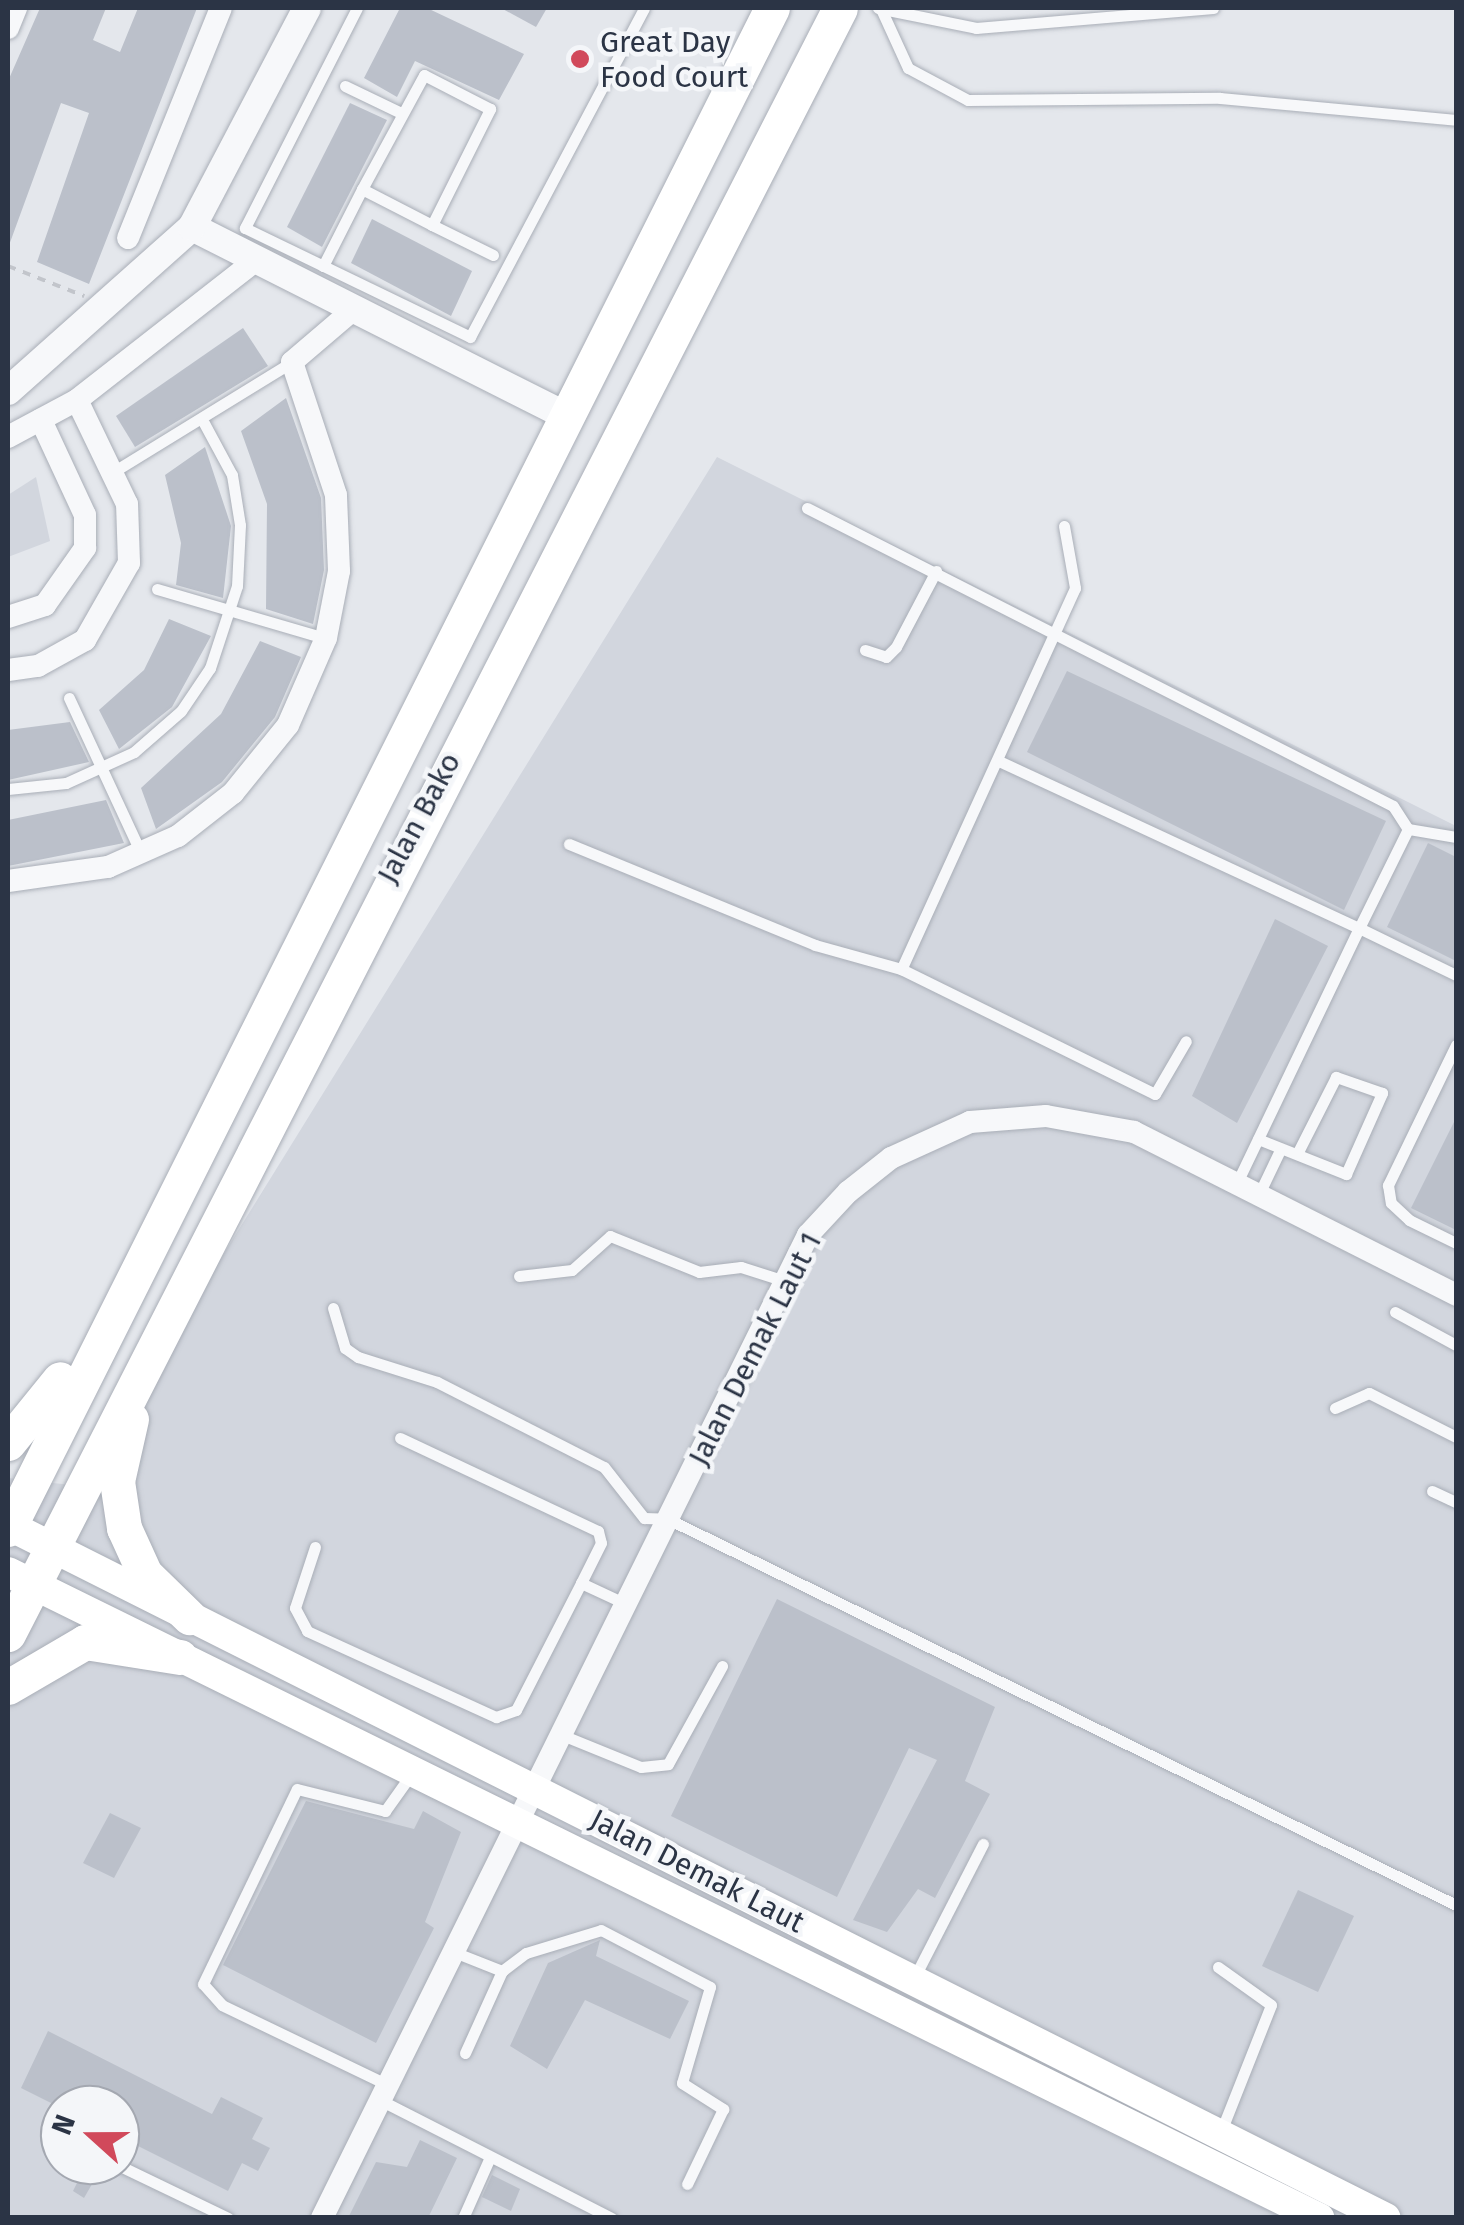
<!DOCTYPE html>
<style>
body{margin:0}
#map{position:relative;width:1464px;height:2225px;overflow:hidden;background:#e4e7ec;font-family:"Fira Sans",sans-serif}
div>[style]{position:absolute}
.built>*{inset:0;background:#d2d6de}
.building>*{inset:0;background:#bbc0ca}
.path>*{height:4px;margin-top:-2px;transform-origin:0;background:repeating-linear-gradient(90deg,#c2c5cb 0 8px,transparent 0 16px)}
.roads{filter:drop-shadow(0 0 2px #a9aeb7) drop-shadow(0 0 2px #a9aeb7)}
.service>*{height:11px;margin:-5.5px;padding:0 5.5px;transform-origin:5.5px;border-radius:5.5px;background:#f7f8fa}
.minor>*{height:22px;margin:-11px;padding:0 11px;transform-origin:11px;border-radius:11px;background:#f7f8fa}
.tertiary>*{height:28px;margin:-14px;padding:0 14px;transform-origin:14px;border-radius:14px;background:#f7f8fa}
.secondary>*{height:30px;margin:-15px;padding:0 15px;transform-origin:15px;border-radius:15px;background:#fff}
.primary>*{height:35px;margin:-17.5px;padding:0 17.5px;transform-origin:17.5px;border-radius:17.5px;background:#fff}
.dots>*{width:28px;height:28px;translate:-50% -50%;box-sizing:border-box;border:5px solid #f4f6f9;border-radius:50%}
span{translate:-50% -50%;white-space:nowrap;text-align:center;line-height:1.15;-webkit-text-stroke:9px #f4f6f9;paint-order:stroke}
.poi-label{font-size:30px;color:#2b3445}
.left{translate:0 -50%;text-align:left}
.street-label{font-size:30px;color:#2b3445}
.frame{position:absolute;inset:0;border:10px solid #2b3445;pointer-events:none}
.north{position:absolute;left:40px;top:2085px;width:100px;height:100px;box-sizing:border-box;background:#f4f6f9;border:2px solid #a4a8b1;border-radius:50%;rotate:291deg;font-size:28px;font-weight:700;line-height:40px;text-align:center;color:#2b3445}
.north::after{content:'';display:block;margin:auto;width:35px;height:45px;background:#d1495b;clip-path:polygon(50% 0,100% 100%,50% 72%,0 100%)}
</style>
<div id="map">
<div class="built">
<div style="clip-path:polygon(evenodd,717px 457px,1456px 826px,1456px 2217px,8px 2218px,8px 1478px,80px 1486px,717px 457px,60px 2105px,120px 2105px,120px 2165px,60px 2165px,60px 2105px)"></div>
<div style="clip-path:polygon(36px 477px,50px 541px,8px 557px,8px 495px)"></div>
</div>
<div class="building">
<div style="clip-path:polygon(40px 8px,106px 8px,93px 40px,120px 52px,138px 8px,197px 8px,89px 284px,37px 262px,89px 113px,61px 103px,8px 248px,8px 81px)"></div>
<div style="clip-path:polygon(400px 8px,427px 8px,524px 54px,499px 100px,415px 61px,397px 97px,364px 78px)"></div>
<div style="clip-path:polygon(501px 8px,547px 8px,536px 27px)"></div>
<div style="clip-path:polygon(350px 103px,387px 120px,322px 247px,287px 227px)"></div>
<div style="clip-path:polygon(372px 219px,472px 271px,451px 316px,351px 263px)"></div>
<div style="clip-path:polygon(243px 328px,268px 366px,135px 447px,116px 416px)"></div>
<div style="clip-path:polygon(286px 398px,321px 498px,324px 570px,313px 624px,266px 609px,267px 504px,241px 431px)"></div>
<div style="clip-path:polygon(205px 447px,231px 526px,223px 598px,176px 585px,181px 543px,165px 475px)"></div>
<div style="clip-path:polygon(169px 619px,211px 636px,172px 707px,119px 749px,99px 710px,144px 670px)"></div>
<div style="clip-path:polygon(260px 641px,301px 657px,275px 717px,222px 782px,156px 829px,141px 788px,221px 714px)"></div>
<div style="clip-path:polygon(1067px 671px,1386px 821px,1344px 910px,1027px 752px)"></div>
<div style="clip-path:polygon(70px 722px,89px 762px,8px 780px,8px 730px)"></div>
<div style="clip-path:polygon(106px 800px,124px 843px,8px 866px,8px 820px)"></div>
<div style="clip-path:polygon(1428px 843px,1456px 857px,1456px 961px,1387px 927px)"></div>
<div style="clip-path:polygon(1275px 919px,1328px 946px,1237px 1123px,1192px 1096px)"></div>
<div style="clip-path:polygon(1456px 1118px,1456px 1230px,1411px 1208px)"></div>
<div style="clip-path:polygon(777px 1599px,995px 1707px,965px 1781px,990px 1794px,935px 1898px,918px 1889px,887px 1932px,853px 1920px,937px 1760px,909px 1748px,837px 1897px,671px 1816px)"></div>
<div style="clip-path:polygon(306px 1801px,414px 1829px,423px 1811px,461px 1832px,425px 1922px,434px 1928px,376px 2043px,223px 1965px)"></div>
<div style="clip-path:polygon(110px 1813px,141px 1828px,114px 1878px,83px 1863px)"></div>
<div style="clip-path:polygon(1298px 1890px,1354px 1916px,1318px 1992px,1262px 1966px)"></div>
<div style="clip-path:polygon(600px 1940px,596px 1956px,689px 2001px,670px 2039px,585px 2000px,547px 2069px,510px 2046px,548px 1963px)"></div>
<div style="clip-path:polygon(48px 2031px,212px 2114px,221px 2097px,263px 2118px,252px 2139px,270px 2148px,258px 2171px,242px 2163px,228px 2191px,120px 2137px,120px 2105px,55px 2105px,21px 2088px)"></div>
<div style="clip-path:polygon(420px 2140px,457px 2158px,428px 2218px,348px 2218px,376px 2162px,407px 2167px)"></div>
<div style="clip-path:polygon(86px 2165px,103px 2165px,84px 2198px,73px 2191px)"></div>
<div style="clip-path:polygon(492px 2175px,520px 2189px,511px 2211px,482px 2197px)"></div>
</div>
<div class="path">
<div style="left:8px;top:266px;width:82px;rotate:21.5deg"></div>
</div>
<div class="roads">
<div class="service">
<div style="left:357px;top:8px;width:247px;rotate:117deg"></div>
<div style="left:245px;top:228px;width:250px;rotate:25.8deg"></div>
<div style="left:470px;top:337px;width:372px;rotate:-62.1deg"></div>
<div style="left:878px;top:8px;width:100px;rotate:11.5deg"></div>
<div style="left:976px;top:28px;width:238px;rotate:-4.8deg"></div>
<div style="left:881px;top:9px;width:65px;rotate:65.4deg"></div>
<div style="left:908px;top:68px;width:68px;rotate:28.1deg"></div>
<div style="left:968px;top:100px;width:252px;rotate:-0.5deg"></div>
<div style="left:1220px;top:98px;width:237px;rotate:5.3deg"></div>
<div style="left:345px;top:86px;width:60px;rotate:25.7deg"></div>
<div style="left:432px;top:225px;width:130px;rotate:-63.4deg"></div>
<div style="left:490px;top:109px;width:74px;rotate:-152.7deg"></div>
<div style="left:424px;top:75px;width:130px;rotate:118.5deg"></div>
<div style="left:362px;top:189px;width:79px;rotate:27.2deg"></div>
<div style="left:432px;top:225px;width:68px;rotate:26.2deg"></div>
<div style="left:323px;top:266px;width:86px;rotate:-63.1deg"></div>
<div style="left:113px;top:472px;width:210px;rotate:-31.6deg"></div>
<div style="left:807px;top:508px;width:657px;rotate:26.95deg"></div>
<div style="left:1393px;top:806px;width:27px;rotate:57deg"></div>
<div style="left:1064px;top:526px;width:63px;rotate:79.9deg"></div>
<div style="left:1075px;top:588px;width:419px;rotate:114.5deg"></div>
<div style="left:901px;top:969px;width:283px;rotate:26.2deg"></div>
<div style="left:1155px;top:1094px;width:61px;rotate:-59.7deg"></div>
<div style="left:157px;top:589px;width:175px;rotate:16.3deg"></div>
<div style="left:865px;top:650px;width:22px;rotate:18deg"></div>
<div style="left:886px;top:657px;width:14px;rotate:-45deg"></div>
<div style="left:896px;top:647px;width:86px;rotate:-62.2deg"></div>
<div style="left:69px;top:698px;width:171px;rotate:65.1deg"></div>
<div style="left:999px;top:761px;width:397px;rotate:24.9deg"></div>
<div style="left:1359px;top:928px;width:283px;rotate:115.6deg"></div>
<div style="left:8px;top:789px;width:58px;rotate:-5.9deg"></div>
<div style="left:66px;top:783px;width:75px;rotate:-24.5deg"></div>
<div style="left:134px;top:752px;width:62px;rotate:-41.1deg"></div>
<div style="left:181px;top:711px;width:52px;rotate:-56deg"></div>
<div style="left:210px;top:668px;width:86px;rotate:-71.8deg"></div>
<div style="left:237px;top:586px;width:61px;rotate:-87.2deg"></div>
<div style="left:240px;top:525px;width:51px;rotate:-99.1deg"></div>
<div style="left:232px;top:475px;width:59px;rotate:-118.3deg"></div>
<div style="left:1456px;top:837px;width:49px;rotate:-170.5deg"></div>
<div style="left:1408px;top:829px;width:110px;rotate:116.3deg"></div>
<div style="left:1359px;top:928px;width:108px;rotate:25.9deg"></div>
<div style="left:569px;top:844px;width:266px;rotate:22.3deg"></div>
<div style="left:815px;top:945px;width:89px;rotate:15.6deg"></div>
<div style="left:1456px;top:1045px;width:156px;rotate:115.9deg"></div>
<div style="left:1388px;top:1185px;width:18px;rotate:81deg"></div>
<div style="left:1391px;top:1203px;width:25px;rotate:43deg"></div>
<div style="left:1409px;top:1220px;width:52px;rotate:26.1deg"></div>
<div style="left:1258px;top:1139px;width:95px;rotate:21.7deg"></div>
<div style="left:1346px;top:1174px;width:89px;rotate:-66deg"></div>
<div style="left:1382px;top:1093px;width:49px;rotate:-160.8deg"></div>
<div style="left:1336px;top:1077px;width:86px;rotate:116.9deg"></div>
<div style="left:1259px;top:1194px;width:49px;rotate:-64.5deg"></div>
<div style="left:519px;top:1276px;width:53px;rotate:-6.5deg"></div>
<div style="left:572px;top:1270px;width:51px;rotate:-41.8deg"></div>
<div style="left:610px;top:1236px;width:96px;rotate:22deg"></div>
<div style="left:699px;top:1272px;width:42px;rotate:-6.8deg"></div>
<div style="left:741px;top:1267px;width:46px;rotate:17.7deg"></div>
<div style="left:333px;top:1308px;width:42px;rotate:73.3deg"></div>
<div style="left:345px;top:1348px;width:16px;rotate:35deg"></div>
<div style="left:358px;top:1357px;width:83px;rotate:17.6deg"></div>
<div style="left:437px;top:1382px;width:187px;rotate:27deg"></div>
<div style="left:604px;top:1467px;width:65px;rotate:51.9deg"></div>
<div style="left:644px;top:1518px;width:24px;rotate:2deg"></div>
<div style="left:668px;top:1519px;width:877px;rotate:26.1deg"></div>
<div style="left:1395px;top:1312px;width:69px;rotate:28.4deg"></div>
<div style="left:1335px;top:1408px;width:37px;rotate:-24deg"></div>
<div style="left:1369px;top:1393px;width:97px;rotate:26.8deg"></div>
<div style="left:400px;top:1438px;width:219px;rotate:25.2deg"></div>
<div style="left:598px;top:1531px;width:12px;rotate:76deg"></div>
<div style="left:601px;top:1543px;width:45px;rotate:116.6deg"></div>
<div style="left:1432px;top:1491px;width:26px;rotate:25deg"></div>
<div style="left:315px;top:1547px;width:64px;rotate:108.2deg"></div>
<div style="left:295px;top:1608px;width:26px;rotate:62deg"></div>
<div style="left:307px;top:1631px;width:208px;rotate:24.5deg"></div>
<div style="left:496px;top:1717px;width:21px;rotate:-19deg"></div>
<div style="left:516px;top:1710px;width:143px;rotate:-62.9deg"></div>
<div style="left:581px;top:1583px;width:50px;rotate:25deg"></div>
<div style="left:562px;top:1735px;width:85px;rotate:22.1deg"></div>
<div style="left:641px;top:1767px;width:27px;rotate:-6deg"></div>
<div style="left:668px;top:1764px;width:112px;rotate:-61.1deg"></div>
<div style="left:454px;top:1952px;width:52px;rotate:21.6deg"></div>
<div style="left:502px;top:1971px;width:90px;rotate:114.3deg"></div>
<div style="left:1218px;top:1967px;width:65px;rotate:35.6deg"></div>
<div style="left:1271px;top:2005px;width:139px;rotate:111.6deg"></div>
<div style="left:502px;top:1971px;width:30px;rotate:-37deg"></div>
<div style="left:526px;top:1953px;width:78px;rotate:-17deg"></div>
<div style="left:601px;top:1930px;width:123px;rotate:27.6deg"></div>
<div style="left:710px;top:1987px;width:100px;rotate:106.3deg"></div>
<div style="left:682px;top:2083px;width:49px;rotate:32.4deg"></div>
<div style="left:723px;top:2109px;width:83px;rotate:115.6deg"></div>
<div style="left:913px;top:1980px;width:153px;rotate:-62.8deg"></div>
<div style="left:388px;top:2085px;width:184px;rotate:-154.3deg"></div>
<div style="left:222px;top:2005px;width:28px;rotate:-132deg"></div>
<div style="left:203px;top:1984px;width:216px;rotate:-64.3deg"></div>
<div style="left:297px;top:1789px;width:91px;rotate:14deg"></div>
<div style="left:385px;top:1811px;width:47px;rotate:-54.6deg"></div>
<div style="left:380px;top:2100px;width:260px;rotate:27deg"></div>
<div style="left:118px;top:2165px;width:122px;rotate:25.7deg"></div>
<div style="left:463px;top:2218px;width:67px;rotate:-66.1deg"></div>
</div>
<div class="minor">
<div style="left:8px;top:28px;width:22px;rotate:-68deg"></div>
<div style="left:128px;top:238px;width:248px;rotate:-68deg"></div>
<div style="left:8px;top:437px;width:78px;rotate:-28.2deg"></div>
<div style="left:77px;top:400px;width:227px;rotate:-38deg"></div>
<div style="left:8px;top:617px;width:39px;rotate:-18deg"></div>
<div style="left:45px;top:605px;width:70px;rotate:-54.9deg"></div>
<div style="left:85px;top:548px;width:33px;rotate:-90deg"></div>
<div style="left:85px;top:515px;width:105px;rotate:-114.9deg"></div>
<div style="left:8px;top:670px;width:30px;rotate:-8deg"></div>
<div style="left:38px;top:666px;width:54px;rotate:-29deg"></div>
<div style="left:85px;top:640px;width:89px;rotate:-60.3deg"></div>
<div style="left:129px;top:563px;width:59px;rotate:-91.9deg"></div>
<div style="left:127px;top:504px;width:115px;rotate:-115.7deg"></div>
<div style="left:8px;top:881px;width:101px;rotate:-8deg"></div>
<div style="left:108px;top:867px;width:77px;rotate:-23.9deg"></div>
<div style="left:178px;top:836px;width:70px;rotate:-38deg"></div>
<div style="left:233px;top:793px;width:87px;rotate:-51deg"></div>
<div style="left:288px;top:725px;width:95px;rotate:-66.4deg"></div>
<div style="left:326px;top:638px;width:68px;rotate:-79deg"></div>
<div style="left:339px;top:571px;width:76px;rotate:-92.3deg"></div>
<div style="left:336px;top:495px;width:140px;rotate:-108.3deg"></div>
<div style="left:292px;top:362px;width:82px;rotate:-40.5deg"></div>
<div style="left:322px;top:2218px;width:1097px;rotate:-63.69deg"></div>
<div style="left:808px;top:1235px;width:59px;rotate:-47.1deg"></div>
<div style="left:848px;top:1192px;width:55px;rotate:-38.3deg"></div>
<div style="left:891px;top:1158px;width:87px;rotate:-24.5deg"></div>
<div style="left:970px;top:1122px;width:76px;rotate:-4.5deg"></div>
<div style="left:1046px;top:1116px;width:89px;rotate:10.3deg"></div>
<div style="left:1134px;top:1132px;width:361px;rotate:26.8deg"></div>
</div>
<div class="tertiary">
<div style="left:192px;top:227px;width:415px;rotate:26.8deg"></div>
<div style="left:8px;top:391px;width:246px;rotate:-41.7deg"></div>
<div style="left:192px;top:227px;width:247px;rotate:-62.3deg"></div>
</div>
<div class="secondary">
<div style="left:8px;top:1525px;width:1542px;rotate:26.7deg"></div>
<div style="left:8px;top:1572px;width:1462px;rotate:26.23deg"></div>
</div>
<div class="primary">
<div style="left:131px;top:1419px;width:64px;rotate:102.7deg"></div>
<div style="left:117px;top:1481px;width:48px;rotate:81.5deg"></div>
<div style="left:124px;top:1528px;width:51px;rotate:65.5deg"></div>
<div style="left:145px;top:1574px;width:62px;rotate:44.3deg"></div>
<div style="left:8px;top:1443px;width:82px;rotate:-50.9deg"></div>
<div style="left:8px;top:1529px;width:1702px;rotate:-63.33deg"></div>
<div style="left:8px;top:1634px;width:1826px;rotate:-62.9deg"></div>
<div style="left:8px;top:1687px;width:89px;rotate:-30.3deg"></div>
<div style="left:85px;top:1642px;width:96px;rotate:9deg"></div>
</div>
</div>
<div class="dots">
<div style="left:580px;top:59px;background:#d1495b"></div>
</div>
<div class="poi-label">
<span class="left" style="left:600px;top:59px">Great Day<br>Food Court</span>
</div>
<div class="street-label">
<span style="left:419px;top:818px;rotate:-62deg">Jalan Bako</span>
<span style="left:755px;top:1349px;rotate:-63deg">Jalan Demak Laut 1</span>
<span style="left:697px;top:1871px;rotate:27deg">Jalan Demak Laut</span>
</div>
<div class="frame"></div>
<div class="north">N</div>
</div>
